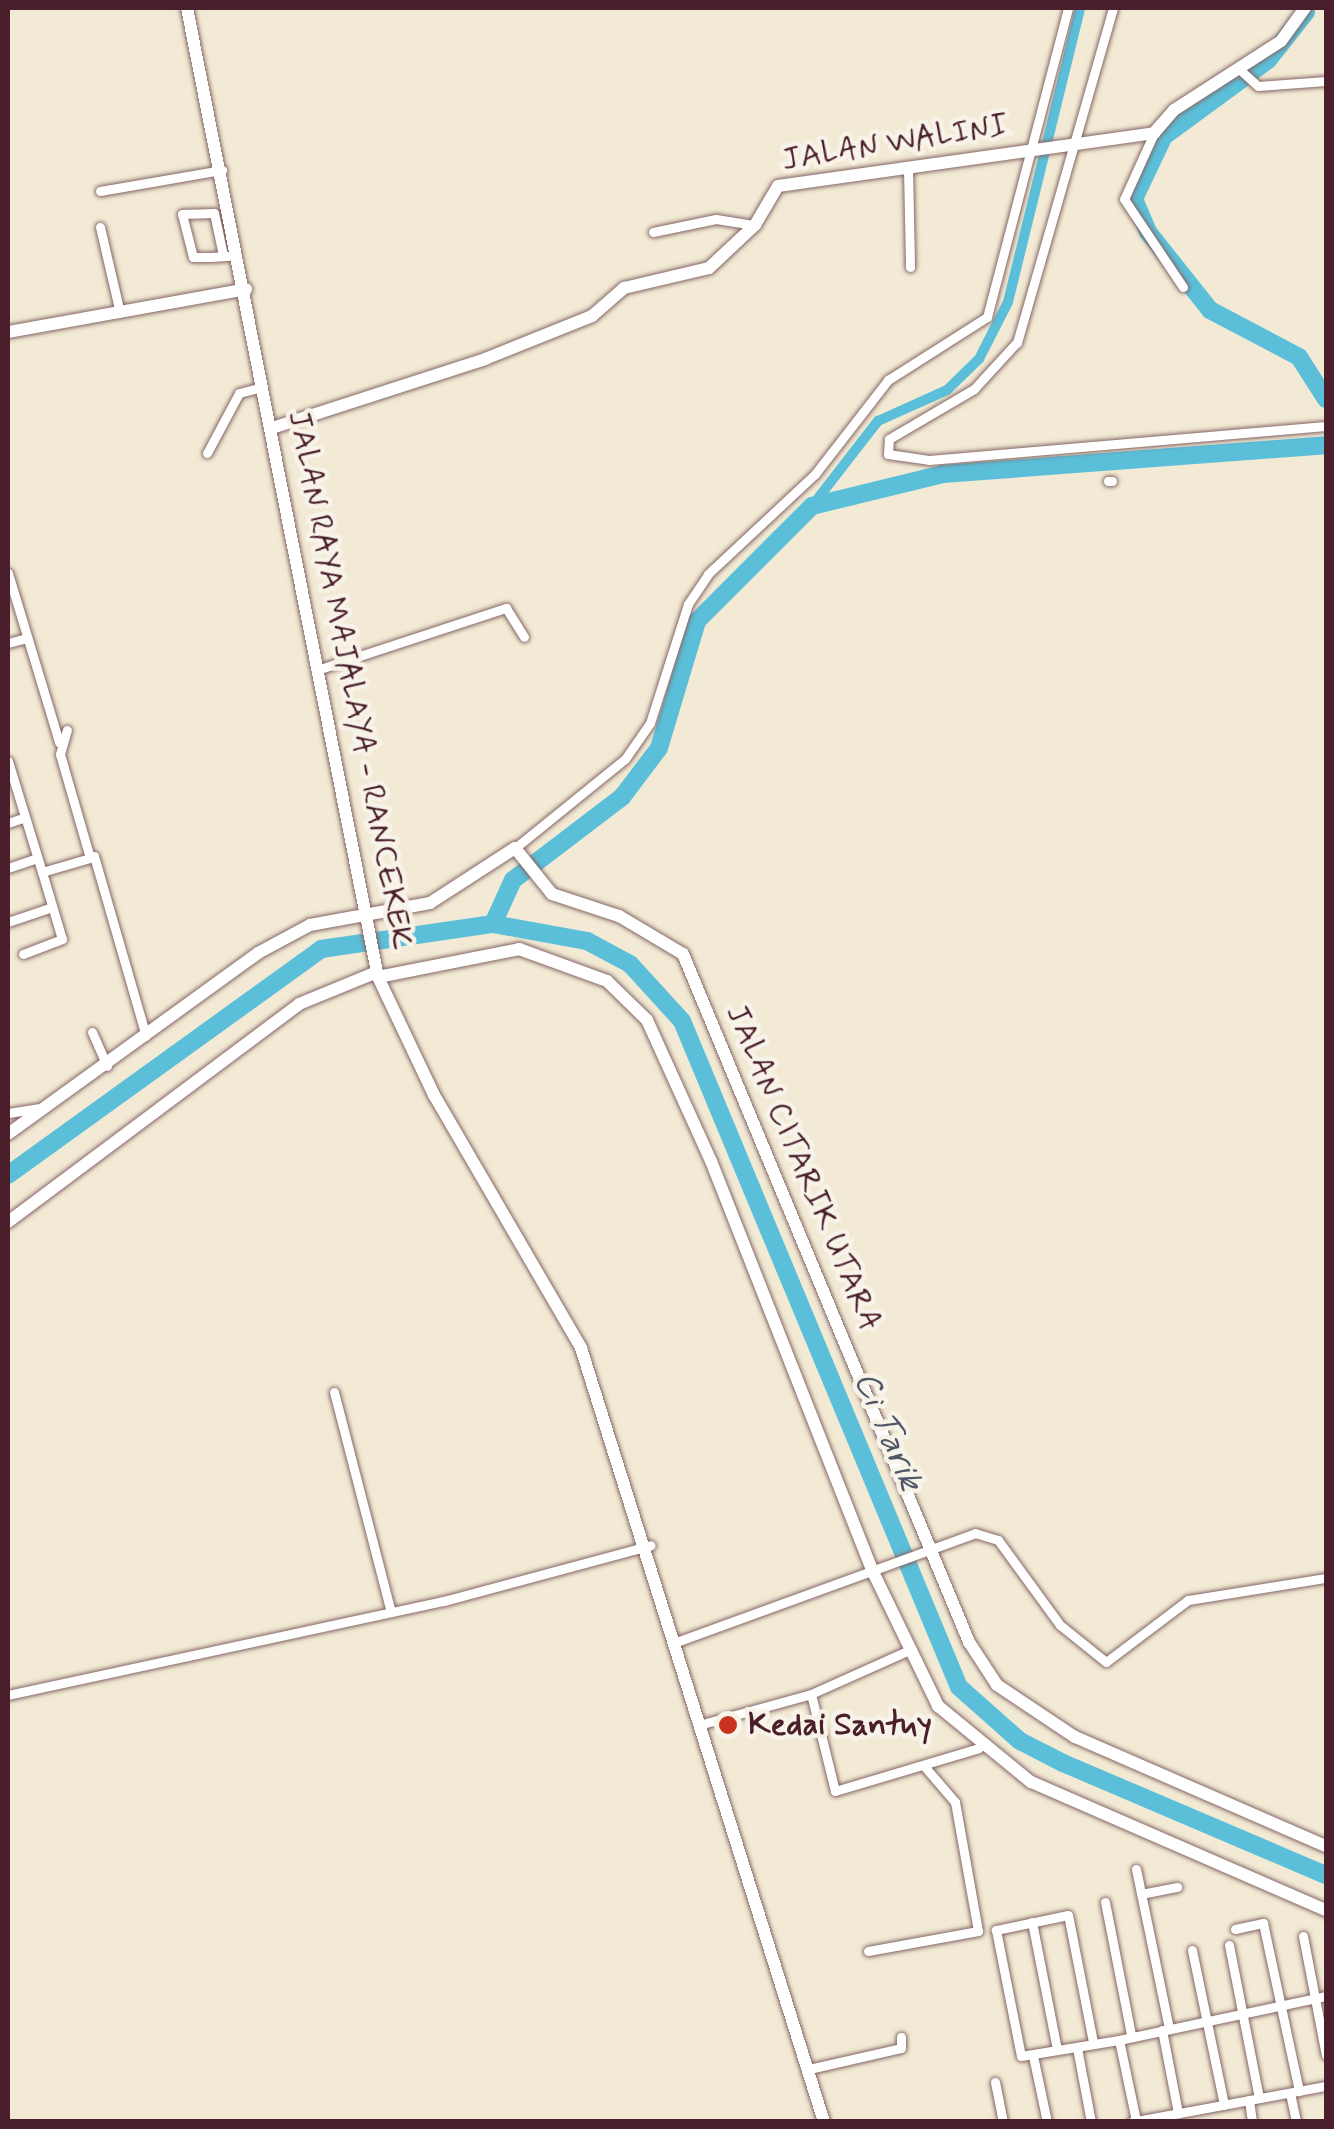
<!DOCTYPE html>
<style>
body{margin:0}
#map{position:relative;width:1334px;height:2129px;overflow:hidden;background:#f2ead4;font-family:Mynerve,sans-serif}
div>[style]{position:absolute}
.canal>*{height:10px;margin:-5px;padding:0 5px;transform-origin:5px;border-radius:5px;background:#5bbfd9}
.river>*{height:18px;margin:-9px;padding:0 9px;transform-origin:9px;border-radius:9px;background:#5bbfd9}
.roads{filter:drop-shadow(0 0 2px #856666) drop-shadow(0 0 2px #856666)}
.street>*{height:9px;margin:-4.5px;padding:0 4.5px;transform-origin:4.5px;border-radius:4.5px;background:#fff}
.secondary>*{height:12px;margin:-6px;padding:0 6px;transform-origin:6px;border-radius:6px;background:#fff}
.dots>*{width:28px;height:28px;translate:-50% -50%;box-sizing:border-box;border:5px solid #f7f3e8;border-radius:50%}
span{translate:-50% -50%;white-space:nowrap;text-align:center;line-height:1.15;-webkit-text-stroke:9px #f7f3e8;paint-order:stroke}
.street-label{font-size:32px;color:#4a1f2b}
.poi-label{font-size:32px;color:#4a1f2b;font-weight:700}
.left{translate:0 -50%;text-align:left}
.water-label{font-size:35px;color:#505768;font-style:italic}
.frame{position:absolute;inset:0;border:10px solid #4a1f2b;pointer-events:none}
</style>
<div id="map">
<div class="canal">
<div style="left:812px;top:506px;width:108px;rotate:-52.2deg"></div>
<div style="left:878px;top:421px;width:76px;rotate:-24.2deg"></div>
<div style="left:947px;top:390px;width:45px;rotate:-44.1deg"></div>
<div style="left:979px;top:359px;width:64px;rotate:-63deg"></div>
<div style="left:1008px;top:302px;width:303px;rotate:-76.2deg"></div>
</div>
<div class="river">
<div style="left:1306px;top:12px;width:61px;rotate:128.4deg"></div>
<div style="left:1268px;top:60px;width:129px;rotate:143.8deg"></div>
<div style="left:1164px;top:136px;width:70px;rotate:115.5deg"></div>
<div style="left:1134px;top:199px;width:36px;rotate:67deg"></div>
<div style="left:1148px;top:232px;width:100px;rotate:51.5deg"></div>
<div style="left:1210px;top:310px;width:101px;rotate:27.8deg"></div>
<div style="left:1299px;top:357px;width:50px;rotate:57.3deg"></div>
<div style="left:493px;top:924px;width:48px;rotate:-65.6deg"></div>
<div style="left:513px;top:880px;width:137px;rotate:-37.3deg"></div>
<div style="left:622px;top:797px;width:61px;rotate:-52.9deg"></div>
<div style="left:659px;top:748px;width:133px;rotate:-73.3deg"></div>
<div style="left:697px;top:621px;width:163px;rotate:-45deg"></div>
<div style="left:812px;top:506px;width:135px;rotate:-13.7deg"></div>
<div style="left:943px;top:474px;width:384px;rotate:-4.3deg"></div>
<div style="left:8px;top:1175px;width:386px;rotate:-35.8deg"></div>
<div style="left:321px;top:949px;width:174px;rotate:-8.3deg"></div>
<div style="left:493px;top:924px;width:96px;rotate:10.3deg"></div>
<div style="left:587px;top:941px;width:49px;rotate:28.1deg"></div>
<div style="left:630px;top:964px;width:77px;rotate:47.6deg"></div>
<div style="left:682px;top:1021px;width:721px;rotate:67.42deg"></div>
<div style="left:959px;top:1687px;width:81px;rotate:41.5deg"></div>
<div style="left:1020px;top:1741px;width:48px;rotate:27.1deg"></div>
<div style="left:1063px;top:1763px;width:286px;rotate:23.1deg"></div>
</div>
<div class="roads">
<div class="street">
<div style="left:1113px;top:8px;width:348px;rotate:106deg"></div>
<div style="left:1017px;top:342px;width:64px;rotate:132.5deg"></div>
<div style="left:974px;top:389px;width:99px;rotate:149.5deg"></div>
<div style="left:889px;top:439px;width:15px;rotate:94deg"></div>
<div style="left:888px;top:454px;width:41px;rotate:8.3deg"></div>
<div style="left:929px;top:460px;width:398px;rotate:-4.9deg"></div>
<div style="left:1239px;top:69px;width:25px;rotate:42deg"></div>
<div style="left:1258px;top:86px;width:68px;rotate:-4.2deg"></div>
<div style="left:1154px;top:133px;width:72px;rotate:114.4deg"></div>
<div style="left:1124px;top:199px;width:106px;rotate:56.2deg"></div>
<div style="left:908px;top:168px;width:99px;rotate:88.8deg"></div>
<div style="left:100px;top:191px;width:124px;rotate:-9.8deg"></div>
<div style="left:100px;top:227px;width:88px;rotate:76.9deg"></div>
<div style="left:653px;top:232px;width:64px;rotate:-11.7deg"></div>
<div style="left:716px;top:219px;width:39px;rotate:9deg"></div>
<div style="left:223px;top:255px;width:43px;rotate:-102.1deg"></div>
<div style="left:214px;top:213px;width:32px;rotate:178deg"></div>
<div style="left:182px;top:214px;width:44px;rotate:75.7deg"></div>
<div style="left:193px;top:257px;width:18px"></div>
<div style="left:211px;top:257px;width:26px;rotate:-4deg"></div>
<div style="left:207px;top:453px;width:68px;rotate:-61.9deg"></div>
<div style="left:239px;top:393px;width:25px;rotate:-14deg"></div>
<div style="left:1108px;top:481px;width:4px"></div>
<div style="left:8px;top:573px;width:177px;rotate:73.2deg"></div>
<div style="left:8px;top:643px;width:20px;rotate:-15deg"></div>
<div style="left:323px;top:668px;width:193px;rotate:-18.2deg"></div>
<div style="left:506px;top:608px;width:34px;rotate:58deg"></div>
<div style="left:8px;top:761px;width:116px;rotate:73deg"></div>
<div style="left:42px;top:872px;width:50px;rotate:-16.3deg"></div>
<div style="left:90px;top:858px;width:108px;rotate:-106.1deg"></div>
<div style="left:60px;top:754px;width:25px;rotate:-74deg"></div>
<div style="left:8px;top:823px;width:18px;rotate:-19deg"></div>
<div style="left:515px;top:848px;width:141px;rotate:-39deg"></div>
<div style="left:625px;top:759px;width:44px;rotate:-55.2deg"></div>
<div style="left:650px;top:723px;width:125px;rotate:-72.3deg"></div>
<div style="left:688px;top:604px;width:36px;rotate:-56deg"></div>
<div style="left:708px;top:574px;width:146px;rotate:-43.1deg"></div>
<div style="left:815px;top:474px;width:119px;rotate:-52.2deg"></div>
<div style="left:888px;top:380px;width:117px;rotate:-32.5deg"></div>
<div style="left:987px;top:317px;width:319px;rotate:-75.3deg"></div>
<div style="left:94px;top:856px;width:187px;rotate:73.9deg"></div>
<div style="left:8px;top:868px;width:31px;rotate:-19deg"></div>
<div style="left:8px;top:922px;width:46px;rotate:-18.8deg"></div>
<div style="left:23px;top:954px;width:42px;rotate:-21deg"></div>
<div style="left:62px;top:939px;width:70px;rotate:-106.6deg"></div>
<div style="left:92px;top:1032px;width:37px;rotate:66deg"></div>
<div style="left:8px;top:1113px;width:31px;rotate:-9deg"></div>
<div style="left:334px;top:1392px;width:227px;rotate:75.5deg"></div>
<div style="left:679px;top:1641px;width:315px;rotate:-20deg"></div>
<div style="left:975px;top:1533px;width:24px;rotate:17deg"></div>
<div style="left:998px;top:1540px;width:105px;rotate:53.9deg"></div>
<div style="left:1060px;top:1625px;width:59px;rotate:38.8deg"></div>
<div style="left:1106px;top:1662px;width:103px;rotate:-37.1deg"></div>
<div style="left:1188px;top:1600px;width:140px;rotate:-9.1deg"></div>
<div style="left:811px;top:1694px;width:100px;rotate:76.1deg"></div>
<div style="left:835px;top:1791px;width:150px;rotate:-16.6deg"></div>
<div style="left:8px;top:1695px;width:446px;rotate:-12.2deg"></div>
<div style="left:444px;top:1601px;width:214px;rotate:-15.1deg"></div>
<div style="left:706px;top:1723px;width:109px;rotate:-15.4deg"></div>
<div style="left:811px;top:1694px;width:105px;rotate:-24.1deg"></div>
<div style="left:1136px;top:1869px;width:162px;rotate:78.3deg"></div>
<div style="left:1141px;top:1894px;width:37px;rotate:-11deg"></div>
<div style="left:1105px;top:1902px;width:136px;rotate:78.9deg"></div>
<div style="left:1032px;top:1922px;width:129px;rotate:78.9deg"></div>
<div style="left:1235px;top:1929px;width:29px;rotate:-12deg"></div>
<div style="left:1263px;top:1923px;width:172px;rotate:77.9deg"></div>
<div style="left:1303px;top:1936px;width:121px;rotate:79.1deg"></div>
<div style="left:1229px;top:1945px;width:156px;rotate:78.9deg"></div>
<div style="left:1192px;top:1950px;width:158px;rotate:78.3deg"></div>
<div style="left:868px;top:1951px;width:112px;rotate:-10.3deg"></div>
<div style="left:978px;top:1931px;width:131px;rotate:-100.1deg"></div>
<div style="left:955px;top:1802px;width:46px;rotate:-130.6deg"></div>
<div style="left:1162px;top:2030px;width:85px;rotate:79.1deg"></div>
<div style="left:1119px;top:2040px;width:83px;rotate:78.1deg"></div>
<div style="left:1093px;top:2042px;width:129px;rotate:-101.1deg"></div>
<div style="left:1068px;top:1915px;width:74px;rotate:168.2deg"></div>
<div style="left:996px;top:1930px;width:128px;rotate:78.8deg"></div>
<div style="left:1021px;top:2056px;width:99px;rotate:-9.3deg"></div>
<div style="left:1119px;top:2040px;width:212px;rotate:-12deg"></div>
<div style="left:1077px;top:2048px;width:75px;rotate:79.3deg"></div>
<div style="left:1033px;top:2056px;width:67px;rotate:78deg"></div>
<div style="left:809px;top:2069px;width:94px;rotate:-12.9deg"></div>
<div style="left:901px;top:2048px;width:11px;rotate:-90deg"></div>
<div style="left:995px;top:2082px;width:41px;rotate:78.7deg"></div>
<div style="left:1290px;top:2093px;width:30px;rotate:78deg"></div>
<div style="left:1249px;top:2100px;width:22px;rotate:82deg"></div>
<div style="left:1131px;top:2122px;width:198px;rotate:-10.5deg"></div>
</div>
<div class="secondary">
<div style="left:187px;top:8px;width:988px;rotate:78.85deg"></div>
<div style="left:378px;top:977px;width:131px;rotate:64.6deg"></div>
<div style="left:434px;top:1095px;width:293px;rotate:59.8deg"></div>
<div style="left:581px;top:1348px;width:811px;rotate:72.57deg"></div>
<div style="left:8px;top:332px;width:242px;rotate:-10.2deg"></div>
<div style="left:275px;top:427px;width:221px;rotate:-17.9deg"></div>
<div style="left:485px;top:359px;width:115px;rotate:-21.9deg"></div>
<div style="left:592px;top:316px;width:43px;rotate:-41.2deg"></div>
<div style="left:624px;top:288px;width:87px;rotate:-13.2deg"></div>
<div style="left:709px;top:268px;width:63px;rotate:-43.1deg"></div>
<div style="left:755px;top:225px;width:45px;rotate:-59.5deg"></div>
<div style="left:778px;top:186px;width:380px;rotate:-8deg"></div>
<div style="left:1154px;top:133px;width:30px;rotate:-49deg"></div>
<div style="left:1174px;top:110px;width:127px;rotate:-32.8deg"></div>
<div style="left:1281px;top:41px;width:41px;rotate:-54deg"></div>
<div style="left:378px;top:977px;width:144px;rotate:-11.2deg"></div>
<div style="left:519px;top:949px;width:94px;rotate:20deg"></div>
<div style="left:607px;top:981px;width:56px;rotate:44.3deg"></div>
<div style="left:647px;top:1020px;width:155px;rotate:65.6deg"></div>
<div style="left:711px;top:1161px;width:444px;rotate:68.5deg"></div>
<div style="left:874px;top:1574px;width:147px;rotate:64.1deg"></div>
<div style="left:938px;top:1706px;width:120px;rotate:39.3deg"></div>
<div style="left:1031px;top:1782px;width:322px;rotate:23.5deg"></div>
<div style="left:8px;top:1134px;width:309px;rotate:-35.9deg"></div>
<div style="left:258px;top:953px;width:59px;rotate:-28.3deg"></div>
<div style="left:310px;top:925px;width:122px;rotate:-10.4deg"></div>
<div style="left:430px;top:903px;width:101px;rotate:-32.9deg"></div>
<div style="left:515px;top:848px;width:59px;rotate:51.2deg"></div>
<div style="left:552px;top:894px;width:71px;rotate:18.2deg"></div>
<div style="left:619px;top:916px;width:74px;rotate:30.7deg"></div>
<div style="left:683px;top:954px;width:745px;rotate:67.43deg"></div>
<div style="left:969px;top:1642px;width:51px;rotate:56.9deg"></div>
<div style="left:997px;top:1685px;width:94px;rotate:33.7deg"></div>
<div style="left:1075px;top:1737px;width:274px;rotate:23.5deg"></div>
<div style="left:8px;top:1222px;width:364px;rotate:-36.8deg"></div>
<div style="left:299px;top:1004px;width:84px;rotate:-22.3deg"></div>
</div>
</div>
<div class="dots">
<div style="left:728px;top:1725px;background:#c8321e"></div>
</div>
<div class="street-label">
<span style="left:895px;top:143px;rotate:-9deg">JALAN WALINI</span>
<span style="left:350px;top:680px;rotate:79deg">JALAN RAYA MAJALAYA - RANCEKEK</span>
<span style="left:803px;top:1168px;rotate:67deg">JALAN CITARIK UTARA</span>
</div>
<div class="poi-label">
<span class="left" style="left:748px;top:1725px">Kedai Santuy</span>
</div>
<div class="water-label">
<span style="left:888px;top:1431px;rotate:67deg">Ci Tarik</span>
</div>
<div class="frame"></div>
</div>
